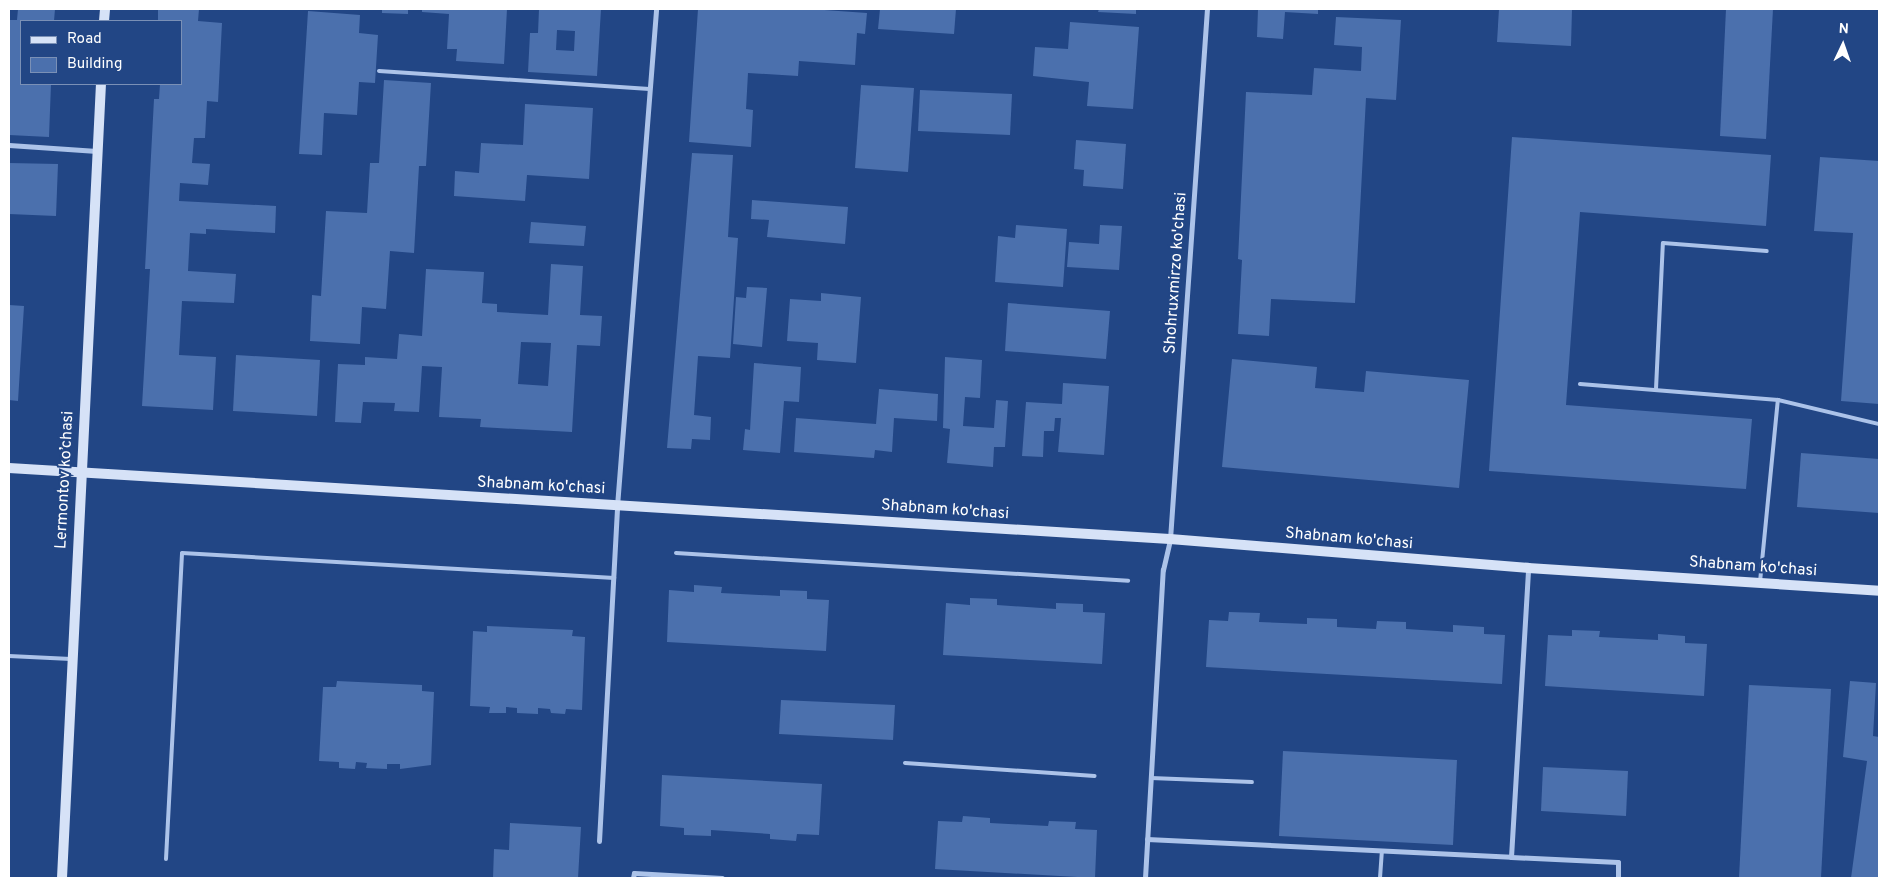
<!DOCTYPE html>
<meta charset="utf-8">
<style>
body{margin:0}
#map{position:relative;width:1888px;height:887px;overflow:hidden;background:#224685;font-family:Overpass,sans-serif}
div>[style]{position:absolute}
.building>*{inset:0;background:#4b70ad}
.lane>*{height:4px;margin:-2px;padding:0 2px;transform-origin:2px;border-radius:2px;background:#acc3e9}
.street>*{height:5px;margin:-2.5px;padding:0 2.5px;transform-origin:2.5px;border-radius:2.5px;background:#acc3e9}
.secondary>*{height:10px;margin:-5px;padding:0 5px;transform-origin:5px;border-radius:5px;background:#d6e2f7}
span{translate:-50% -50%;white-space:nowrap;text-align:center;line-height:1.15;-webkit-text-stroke:4px #224685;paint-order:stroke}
.street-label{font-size:16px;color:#fff}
.frame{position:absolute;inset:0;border:10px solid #fff;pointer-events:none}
.legend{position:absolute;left:20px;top:20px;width:162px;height:65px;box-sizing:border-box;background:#224685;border:1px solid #7a90b6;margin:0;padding:6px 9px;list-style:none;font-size:15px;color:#fff}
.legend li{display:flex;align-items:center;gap:10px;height:25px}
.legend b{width:25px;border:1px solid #7a90b6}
.north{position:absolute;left:1818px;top:20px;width:50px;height:50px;-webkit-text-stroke:4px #224685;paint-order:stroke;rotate:3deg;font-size:14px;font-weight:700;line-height:20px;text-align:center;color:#fff}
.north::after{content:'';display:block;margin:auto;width:18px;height:22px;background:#fff;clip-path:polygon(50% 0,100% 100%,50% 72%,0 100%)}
</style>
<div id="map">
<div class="building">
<div style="clip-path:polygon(18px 9px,55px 9px,54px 21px,21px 21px,21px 84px,51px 84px,49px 137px,9px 135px,9px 20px,17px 20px)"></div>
<div style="clip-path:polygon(158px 9px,199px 9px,198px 21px,222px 23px,218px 102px,207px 101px,205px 138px,194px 138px,192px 163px,210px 164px,208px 185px,180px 183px,179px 201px,276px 206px,275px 233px,206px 229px,206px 234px,190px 233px,188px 271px,236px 274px,234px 303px,182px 301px,179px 355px,216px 357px,213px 410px,142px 406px,150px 269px,145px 269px,154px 99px,159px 99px,160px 84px,181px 84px,181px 21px,158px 21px)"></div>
<div style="clip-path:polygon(382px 9px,408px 9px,408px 14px,382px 13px)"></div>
<div style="clip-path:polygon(422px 9px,507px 9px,504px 64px,456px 61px,457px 49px,447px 49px,449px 14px,422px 12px)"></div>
<div style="clip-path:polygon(evenodd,539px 9px,601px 9px,597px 76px,528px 72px,530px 33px,538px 33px,539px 9px,557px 30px,575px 31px,574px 51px,556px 50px,557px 30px)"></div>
<div style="clip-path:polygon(698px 9px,810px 9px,867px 13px,865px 34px,857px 33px,855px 65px,799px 61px,798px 76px,748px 73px,746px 109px,753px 110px,751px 147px,689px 142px)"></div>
<div style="clip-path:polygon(880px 9px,956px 9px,954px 34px,878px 29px)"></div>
<div style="clip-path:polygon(1099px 9px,1136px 9px,1136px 14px,1098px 12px)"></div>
<div style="clip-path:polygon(1258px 9px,1318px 9px,1318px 14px,1285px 12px,1283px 39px,1257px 37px)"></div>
<div style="clip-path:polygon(1499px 9px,1572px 9px,1571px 46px,1497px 42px)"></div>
<div style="clip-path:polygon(1726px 9px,1773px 9px,1766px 139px,1720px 136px)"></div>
<div style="clip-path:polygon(308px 11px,360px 15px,359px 33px,378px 35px,375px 83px,359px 82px,357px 115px,324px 113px,322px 155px,299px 154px)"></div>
<div style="clip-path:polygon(1336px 17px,1401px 20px,1396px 100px,1366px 98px,1355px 303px,1271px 299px,1269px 336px,1238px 334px,1242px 260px,1238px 259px,1246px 92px,1312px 95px,1314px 68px,1361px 71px,1362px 47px,1334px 45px)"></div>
<div style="clip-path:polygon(1070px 22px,1139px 27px,1133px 109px,1087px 106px,1089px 82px,1033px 76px,1035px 47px,1068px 49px)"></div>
<div style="clip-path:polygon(384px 80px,431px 83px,426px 166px,419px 166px,414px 253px,390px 251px,386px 309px,362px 307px,360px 344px,310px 341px,312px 295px,321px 296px,326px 211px,367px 213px,370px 163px,379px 163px)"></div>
<div style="clip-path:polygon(861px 85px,914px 88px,908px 172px,855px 168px)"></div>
<div style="clip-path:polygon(920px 90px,1012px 94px,1010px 135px,918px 131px)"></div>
<div style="clip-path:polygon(525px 104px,593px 108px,589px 179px,527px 175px,525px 201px,454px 196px,455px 171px,479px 173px,481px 143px,523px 145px)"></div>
<div style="clip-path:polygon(1512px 137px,1771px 155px,1766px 226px,1580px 212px,1566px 405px,1752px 419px,1746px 489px,1489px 471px)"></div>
<div style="clip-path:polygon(1076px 140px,1126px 144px,1123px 189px,1083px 186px,1084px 170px,1074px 169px)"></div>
<div style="clip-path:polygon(692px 153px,733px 155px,728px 237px,738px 238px,730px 358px,698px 356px,694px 415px,711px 417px,710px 440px,692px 439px,691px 449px,667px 448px)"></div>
<div style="clip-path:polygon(1820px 157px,1879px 161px,1879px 404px,1841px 401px,1853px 233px,1814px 231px)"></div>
<div style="clip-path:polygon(9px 163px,58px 164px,56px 216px,9px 214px)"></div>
<div style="clip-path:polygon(752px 200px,848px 207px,845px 244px,767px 237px,769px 220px,751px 219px)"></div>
<div style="clip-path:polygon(531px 222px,586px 226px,584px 246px,529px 243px)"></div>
<div style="clip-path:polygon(1016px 225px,1067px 229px,1063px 287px,995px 282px,998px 236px,1015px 238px)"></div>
<div style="clip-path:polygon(1100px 225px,1122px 226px,1119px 270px,1067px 267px,1069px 242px,1099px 244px)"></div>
<div style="clip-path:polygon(evenodd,551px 264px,583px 266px,580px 315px,602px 316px,600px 346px,577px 345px,572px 432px,480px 427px,481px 419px,439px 417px,442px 367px,422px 366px,419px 412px,394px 411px,395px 403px,363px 402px,361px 423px,335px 422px,338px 364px,365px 365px,365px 357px,397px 359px,399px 334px,422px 336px,426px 269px,484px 272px,482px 303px,497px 304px,497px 312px,548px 315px,551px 264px,521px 342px,551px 343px,548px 386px,518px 384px,521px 342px)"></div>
<div style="clip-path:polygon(747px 287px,767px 288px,762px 347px,733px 344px,736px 297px,746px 298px)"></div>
<div style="clip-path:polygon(821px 293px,861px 297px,856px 363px,817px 360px,818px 343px,787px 341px,790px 299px,821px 301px)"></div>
<div style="clip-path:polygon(1008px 303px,1110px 311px,1106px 359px,1005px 351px)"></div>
<div style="clip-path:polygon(9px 305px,24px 306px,18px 401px,9px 400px)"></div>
<div style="clip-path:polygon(236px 355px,320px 360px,317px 416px,233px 411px)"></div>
<div style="clip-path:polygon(945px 357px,982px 360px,980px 398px,965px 397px,963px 426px,994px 428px,996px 400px,1008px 401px,1005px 447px,994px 447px,993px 467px,947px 463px,950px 429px,943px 428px)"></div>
<div style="clip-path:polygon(1232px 359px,1317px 367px,1315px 388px,1364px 392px,1366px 371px,1469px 380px,1459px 488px,1222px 467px)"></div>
<div style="clip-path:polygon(754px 363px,801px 367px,799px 402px,784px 401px,780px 453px,743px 450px,745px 429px,750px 430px)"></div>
<div style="clip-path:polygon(1063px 383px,1109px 386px,1104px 455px,1058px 452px,1061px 418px,1055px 418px,1054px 431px,1044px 431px,1043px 457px,1022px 456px,1026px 402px,1062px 404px)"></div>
<div style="clip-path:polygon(879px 389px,938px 394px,937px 421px,894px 418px,892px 452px,875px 450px,874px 458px,794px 452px,796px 418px,876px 424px)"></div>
<div style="clip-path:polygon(1801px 453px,1879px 459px,1879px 513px,1797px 507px)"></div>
<div style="clip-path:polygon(694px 585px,722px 587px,721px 593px,780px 596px,780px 590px,807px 591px,807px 599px,829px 600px,826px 651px,667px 642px,669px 590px,694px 592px)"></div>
<div style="clip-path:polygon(970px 598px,997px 599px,997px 605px,1056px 609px,1056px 603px,1083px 604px,1083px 612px,1105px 613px,1102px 664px,943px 655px,946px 603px,970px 605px)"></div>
<div style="clip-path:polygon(1229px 612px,1260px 613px,1259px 622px,1307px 624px,1307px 618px,1337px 619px,1337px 627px,1376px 629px,1377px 621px,1406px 622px,1406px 629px,1453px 632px,1453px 625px,1484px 627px,1484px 634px,1505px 635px,1502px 684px,1206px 667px,1209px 620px,1228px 621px)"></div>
<div style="clip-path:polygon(487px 626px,573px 630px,572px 636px,585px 637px,582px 710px,566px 709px,565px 714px,551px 713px,550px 709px,538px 708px,538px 714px,517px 713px,517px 708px,506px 707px,506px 713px,489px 713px,490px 707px,470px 706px,473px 631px,487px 632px)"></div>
<div style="clip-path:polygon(1572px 630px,1600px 631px,1599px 637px,1658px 640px,1658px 634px,1685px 636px,1685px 643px,1707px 644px,1704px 696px,1545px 686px,1548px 635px,1572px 636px)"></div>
<div style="clip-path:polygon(337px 681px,422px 685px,422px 691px,434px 692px,431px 765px,400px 769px,400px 764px,387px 764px,387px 769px,366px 768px,367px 763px,356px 762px,355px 769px,339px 768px,339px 762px,319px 761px,323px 687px,336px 687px)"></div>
<div style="clip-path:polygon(1850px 681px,1876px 683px,1873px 736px,1879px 737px,1879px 878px,1851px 878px,1867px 761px,1843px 757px)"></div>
<div style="clip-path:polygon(1749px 685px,1831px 689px,1821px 878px,1739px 878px)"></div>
<div style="clip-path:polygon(781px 700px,895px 705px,893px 740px,779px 734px)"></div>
<div style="clip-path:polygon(1283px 751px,1457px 760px,1453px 845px,1279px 836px)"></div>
<div style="clip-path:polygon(1543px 767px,1628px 771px,1626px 816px,1541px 811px)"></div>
<div style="clip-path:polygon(662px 775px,822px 784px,819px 835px,797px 834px,796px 841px,770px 839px,770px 834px,711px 830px,711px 836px,684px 835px,684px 828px,660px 826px)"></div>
<div style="clip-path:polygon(963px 816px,990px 818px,990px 823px,1048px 826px,1049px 821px,1076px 822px,1075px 829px,1097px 830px,1095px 878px,935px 869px,938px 821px,962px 822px)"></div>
<div style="clip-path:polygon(510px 823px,581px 827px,578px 878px,493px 878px,494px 849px,509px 850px)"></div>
</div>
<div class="lane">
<div style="left:379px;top:71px;width:271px;rotate:3.8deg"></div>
<div style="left:1580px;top:384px;width:199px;rotate:4.6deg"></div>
<div style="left:1778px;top:400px;width:104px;rotate:13.4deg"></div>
<div style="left:1656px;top:389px;width:146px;rotate:-87.3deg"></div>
<div style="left:1663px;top:243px;width:104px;rotate:4.4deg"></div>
<div style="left:676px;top:553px;width:453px;rotate:3.5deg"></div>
<div style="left:1760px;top:582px;width:183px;rotate:-84.4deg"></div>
<div style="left:9px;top:656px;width:62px;rotate:2.8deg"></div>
<div style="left:905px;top:763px;width:190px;rotate:3.9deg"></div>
<div style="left:1151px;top:778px;width:101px;rotate:2.3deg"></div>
<div style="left:166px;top:859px;width:306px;rotate:-87deg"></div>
<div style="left:182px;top:553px;width:433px;rotate:3.3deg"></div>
<div style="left:1380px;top:878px;width:27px;rotate:-86deg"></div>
</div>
<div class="street">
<div style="left:9px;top:145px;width:88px;rotate:3.9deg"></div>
<div style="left:1147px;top:839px;width:364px;rotate:2.8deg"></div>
<div style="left:1511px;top:857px;width:289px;rotate:-86.6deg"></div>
<div style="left:599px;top:841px;width:335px;rotate:-86.9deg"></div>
<div style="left:617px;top:506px;width:499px;rotate:-85.5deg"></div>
<div style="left:1511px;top:857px;width:107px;rotate:2.7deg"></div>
<div style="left:1618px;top:862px;width:16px;rotate:90deg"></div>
<div style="left:633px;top:878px;width:5px;rotate:-79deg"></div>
<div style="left:634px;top:873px;width:88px;rotate:3.3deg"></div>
<div style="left:1145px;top:878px;width:309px;rotate:-86.7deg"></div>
<div style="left:1163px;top:570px;width:32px;rotate:-77deg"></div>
<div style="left:1170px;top:539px;width:531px;rotate:-86.01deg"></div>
</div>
<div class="secondary">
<div style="left:104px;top:21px;width:12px;rotate:-85deg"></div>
<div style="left:9px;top:468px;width:1163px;rotate:3.5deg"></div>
<div style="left:1170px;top:539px;width:359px;rotate:4.6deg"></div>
<div style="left:1528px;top:568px;width:352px;rotate:3.7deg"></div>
<div style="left:62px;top:878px;width:795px;rotate:-87.19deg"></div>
</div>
<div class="street-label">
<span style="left:1176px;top:273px;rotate:-86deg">Shohruxmirzo ko'chasi</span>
<span style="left:65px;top:480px;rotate:-87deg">Lermontov ko’chasi</span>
<span style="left:541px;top:486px;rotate:3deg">Shabnam ko'chasi</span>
<span style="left:945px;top:510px;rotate:4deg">Shabnam ko'chasi</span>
<span style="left:1349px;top:539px;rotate:5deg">Shabnam ko'chasi</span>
<span style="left:1753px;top:567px;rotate:4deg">Shabnam ko'chasi</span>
</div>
<div class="frame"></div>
<ul class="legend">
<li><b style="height:6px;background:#d6e2f7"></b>Road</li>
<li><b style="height:14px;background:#4b70ad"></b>Building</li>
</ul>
<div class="north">N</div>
</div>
